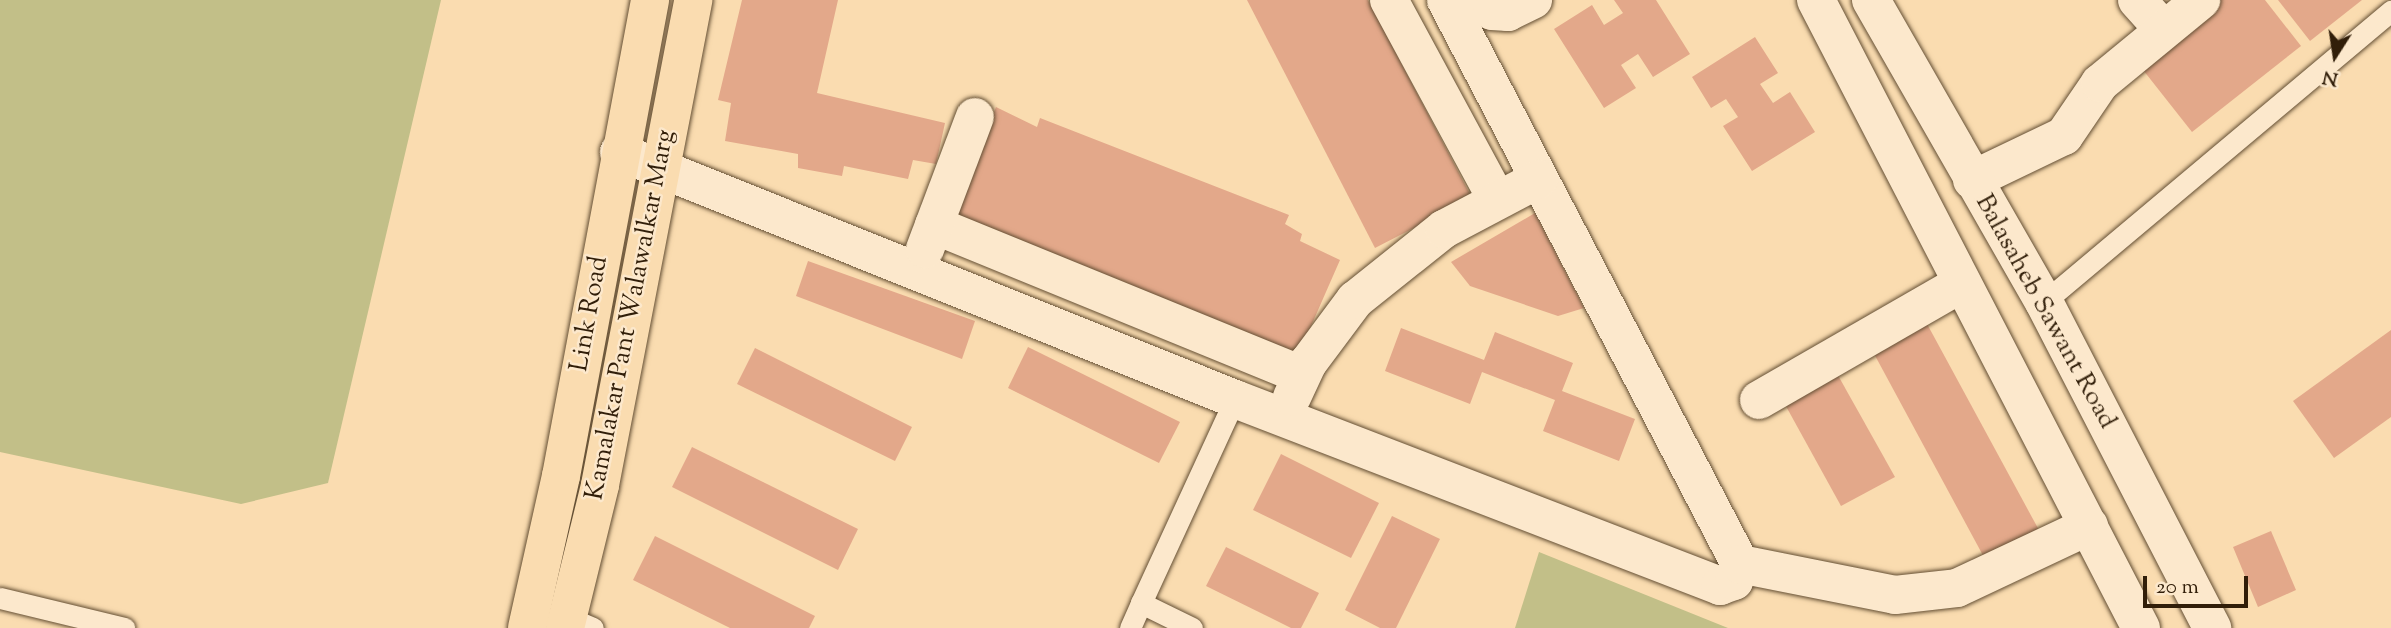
<!DOCTYPE html>
<style>
body{margin:0}
#map{position:relative;width:2391px;height:628px;overflow:hidden;background:#fadcb0;font-family:"Sorts Mill Goudy",serif}
div>[style]{position:absolute}
.green>*{inset:0;background:#c2bf88}
.building>*{inset:0;background:#e3a88a}
.roads{filter:drop-shadow(0 0 2px #634e33) drop-shadow(0 0 2px #634e33)}
.service>*{height:21px;margin:-10.5px;padding:0 10.5px;transform-origin:10.5px;border-radius:10.5px;background:#fce8cc}
.minor>*{height:38px;margin:-19px;padding:0 19px;transform-origin:19px;border-radius:19px;background:#fce8cc}
.secondary>*{height:38px;margin:-19px;padding:0 19px;transform-origin:19px;border-radius:19px;background:#fce8cc}
.primary>*{height:38px;margin:-19px;padding:0 19px;transform-origin:19px;border-radius:19px;background:#fadcb0}
span{translate:-50% -50%;white-space:nowrap;text-align:center;line-height:1.15;-webkit-text-stroke:5px #fce8cc;paint-order:stroke}
.street-label{font-size:26px;color:#311e09}
.north{position:absolute;left:2300px;top:21px;width:70px;height:70px;-webkit-text-stroke:5px #fce8cc;paint-order:stroke;rotate:192deg;font-size:19px;font-weight:700;line-height:28px;text-align:center;color:#311e09}
.north::after{content:'';display:block;margin:auto;width:24px;height:32px;background:#311e09;clip-path:polygon(50% 0,100% 100%,50% 72%,0 100%)}
.scale{position:absolute;left:2143px;top:576px;width:105px;height:32px;box-sizing:border-box;border:4px solid #311e09;border-top:0;padding-left:9px;font-size:21px;line-height:24px;white-space:nowrap;color:#311e09;-webkit-text-stroke:5px #fce8cc;paint-order:stroke}
</style>
<div id="map">
<div class="green">
<div style="clip-path:polygon(0 0,441px 0,328px 483px,241px 504px,0 452px)"></div>
<div style="clip-path:polygon(1539px 552px,1728px 628px,1515px 628px)"></div>
</div>
<div class="building">
<div style="clip-path:polygon(742px 0,838px 0,817px 93px,945px 123px,936px 164px,913px 160px,908px 179px,844px 166px,842px 176px,798px 168px,798px 154px,725px 141px,731px 103px,718px 100px)"></div>
<div style="clip-path:polygon(1247px 0,1368px 0,1472px 198px,1375px 248px)"></div>
<div style="clip-path:polygon(1614px 0,1656px 0,1690px 54px,1653px 77px,1638px 54px,1621px 65px,1636px 88px,1604px 108px,1554px 29px,1592px 5px,1604px 25px,1623px 13px)"></div>
<div style="clip-path:polygon(2214px 0,2265px 0,2301px 46px,2192px 132px,2136px 61px)"></div>
<div style="clip-path:polygon(2278px 0,2362px 0,2310px 41px)"></div>
<div style="clip-path:polygon(1755px 37px,1778px 73px,1760px 84px,1773px 103px,1790px 92px,1815px 132px,1752px 171px,1723px 126px,1738px 117px,1726px 99px,1711px 108px,1692px 77px)"></div>
<div style="clip-path:polygon(996px 107px,1037px 127px,1040px 118px,1289px 215px,1285px 224px,1302px 234px,1300px 241px,1340px 260px,1297px 358px,951px 220px)"></div>
<div style="clip-path:polygon(1535px 213px,1584px 308px,1558px 316px,1470px 286px,1451px 262px)"></div>
<div style="clip-path:polygon(808px 261px,975px 321px,962px 359px,796px 296px)"></div>
<div style="clip-path:polygon(1926px 322px,2040px 532px,1986px 561px,1872px 350px)"></div>
<div style="clip-path:polygon(1401px 328px,1484px 360px,1495px 332px,1573px 363px,1562px 391px,1635px 419px,1619px 461px,1543px 431px,1555px 400px,1482px 372px,1470px 404px,1385px 371px)"></div>
<div style="clip-path:polygon(2391px 330px,2391px 417px,2334px 458px,2293px 401px)"></div>
<div style="clip-path:polygon(1028px 347px,1180px 422px,1159px 463px,1008px 388px)"></div>
<div style="clip-path:polygon(755px 348px,912px 427px,895px 461px,737px 384px)"></div>
<div style="clip-path:polygon(1835px 370px,1895px 477px,1841px 506px,1782px 399px)"></div>
<div style="clip-path:polygon(692px 447px,858px 529px,838px 570px,672px 487px)"></div>
<div style="clip-path:polygon(1281px 454px,1379px 503px,1351px 558px,1253px 510px)"></div>
<div style="clip-path:polygon(1392px 516px,1440px 539px,1396px 628px,1380px 628px,1345px 610px)"></div>
<div style="clip-path:polygon(2271px 531px,2296px 590px,2258px 607px,2233px 547px)"></div>
<div style="clip-path:polygon(655px 536px,815px 616px,809px 628px,730px 628px,633px 580px)"></div>
<div style="clip-path:polygon(1226px 547px,1319px 593px,1301px 628px,1291px 628px,1206px 586px)"></div>
</div>
<div class="roads">
<div class="service">
<div style="left:2044px;top:302px;width:453px;rotate:-40deg"></div>
<div style="left:0;top:598px;width:128px;rotate:13.6deg"></div>
<div style="left:567px;top:617px;width:28px;rotate:23deg"></div>
<div style="left:1130px;top:628px;width:27px;rotate:-66deg"></div>
<div style="left:1192px;top:628px;width:57px;rotate:-153.9deg"></div>
<div style="left:1141px;top:603px;width:225px;rotate:-65.3deg"></div>
</div>
<div class="minor">
<div style="left:1389px;top:0;width:227px;rotate:61.6deg"></div>
<div style="left:1479px;top:0;width:17px;rotate:40deg"></div>
<div style="left:1492px;top:11px;width:16px;rotate:4deg"></div>
<div style="left:1508px;top:12px;width:28px;rotate:-26deg"></div>
<div style="left:2137px;top:0;width:40px;rotate:48deg"></div>
<div style="left:619px;top:152px;width:664px;rotate:21.85deg"></div>
<div style="left:1235px;top:399px;width:520px;rotate:21.08deg"></div>
<div style="left:1720px;top:586px;width:15px;rotate:-20deg"></div>
<div style="left:1734px;top:581px;width:18px;rotate:-71deg"></div>
<div style="left:1740px;top:564px;width:636px;rotate:-117.53deg"></div>
<div style="left:1972px;top:180px;width:102px;rotate:-25.6deg"></div>
<div style="left:2064px;top:136px;width:64px;rotate:-55.8deg"></div>
<div style="left:2100px;top:83px;width:131px;rotate:-39.4deg"></div>
<div style="left:934px;top:225px;width:396px;rotate:22.2deg"></div>
<div style="left:925px;top:249px;width:141px;rotate:-69.3deg"></div>
<div style="left:1292px;top:397px;width:38px;rotate:-65deg"></div>
<div style="left:1308px;top:363px;width:79px;rotate:-53.3deg"></div>
<div style="left:1355px;top:300px;width:114px;rotate:-38.6deg"></div>
<div style="left:1444px;top:229px;width:107px;rotate:-27.8deg"></div>
<div style="left:1759px;top:400px;width:233px;rotate:-29.9deg"></div>
<div style="left:1740px;top:564px;width:158px;rotate:11.3deg"></div>
<div style="left:1895px;top:595px;width:62px;rotate:-6.4deg"></div>
<div style="left:1957px;top:588px;width:146px;rotate:-25.2deg"></div>
</div>
<div class="secondary">
<div style="left:1816px;top:0;width:707px;rotate:62.64deg"></div>
<div style="left:1871px;top:0;width:348px;rotate:60.2deg"></div>
<div style="left:2044px;top:302px;width:367px;rotate:62.7deg"></div>
</div>
<div class="primary">
<div style="left:527px;top:628px;width:156px;rotate:-77.4deg"></div>
<div style="left:561px;top:476px;width:484px;rotate:-79.4deg"></div>
<div style="left:565px;top:628px;width:147px;rotate:-76.2deg"></div>
<div style="left:600px;top:485px;width:494px;rotate:-79.1deg"></div>
</div>
</div>
<div class="street-label">
<span style="left:2045px;top:312px;rotate:61deg">Balasaheb Sawant Road</span>
<span style="left:590px;top:314px;rotate:-80deg">Link Road</span>
<span style="left:631px;top:315px;rotate:-79deg">Kamalakar Pant Walawalkar Marg</span>
</div>
<div class="north">N</div>
<div class="scale">20 m</div>
</div>
